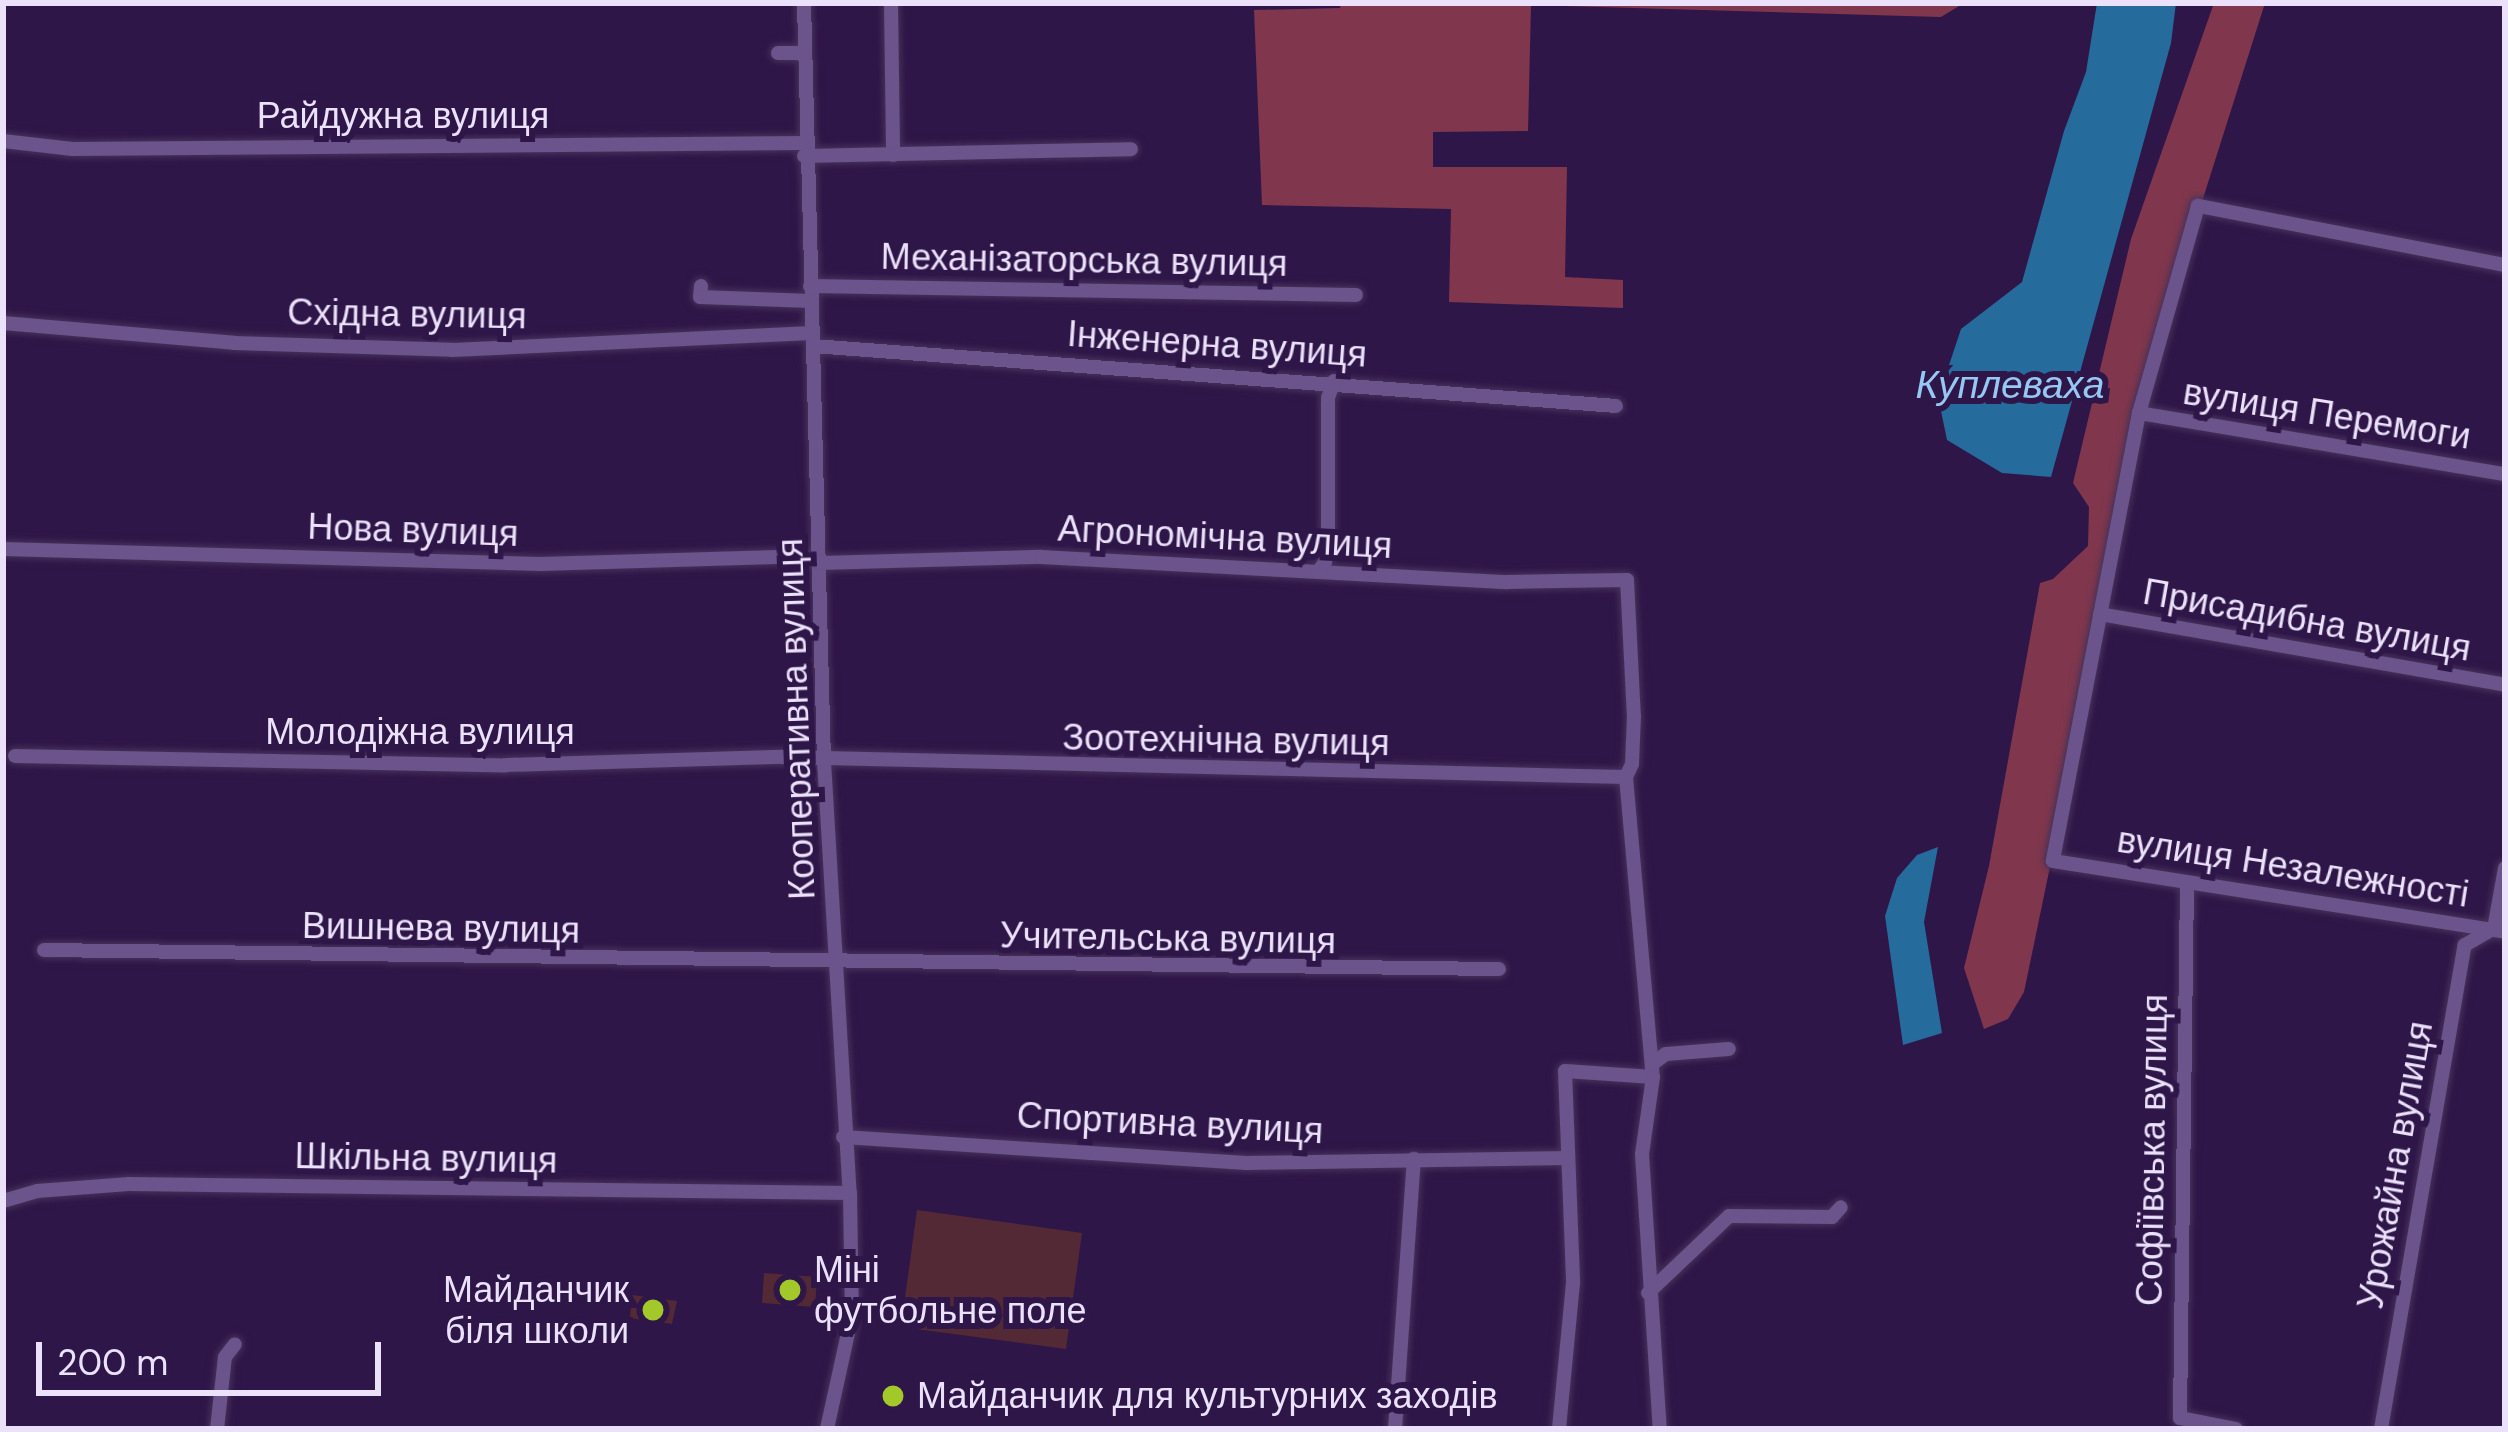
<!DOCTYPE html>
<meta charset="utf-8">
<style>
body{margin:0}
#map{position:relative;width:2508px;height:1432px;overflow:hidden;background:#2f1648;font-family:"DM Sans",sans-serif}
div>[style]{position:absolute}
.green>*{inset:0;background:#532935}
.forest>*{inset:0;background:#80374d}
.water>*{inset:0;background:#256b9c}
.roads{filter:drop-shadow(0 0 3px #46325a) drop-shadow(0 0 3px #46325a)}
.minor>*{height:14px;margin:-7px;padding:0 7px;transform-origin:7px;border-radius:7px;background:#6b538b}
.dots>*{width:33px;height:33px;translate:-50% -50%;box-sizing:border-box;border:6px solid #2f1648;border-radius:50%}
span{translate:-50% -50%;white-space:nowrap;text-align:center;line-height:1.15;-webkit-text-stroke:12px #2f1648;paint-order:stroke}
.street-label{font-size:36px;color:#ebe1fb}
.poi-label{font-size:36px;color:#ebe1fb}
.left{translate:0 -50%;text-align:left}
.right{translate:-100% -50%;text-align:right}
.water-label{font-size:39px;color:#95c8f2;font-style:italic}
.frame{position:absolute;inset:0;border:6px solid #ebe1fb;pointer-events:none}
.scale{position:absolute;left:36px;top:1342px;width:345px;height:54px;box-sizing:border-box;border:6px solid #ebe1fb;border-top:0;padding-left:15px;font-size:36px;line-height:42px;white-space:nowrap;color:#ebe1fb;-webkit-text-stroke:9px #2f1648;paint-order:stroke}
</style>
<div id="map">
<div class="green">
<div style="clip-path:polygon(917px 1210px,1082px 1233px,1066px 1349px,901px 1327px)"></div>
<div style="clip-path:polygon(764px 1273px,817px 1277px,815px 1307px,762px 1303px)"></div>
<div style="clip-path:polygon(632px 1295px,677px 1301px,672px 1324px,630px 1318px)"></div>
</div>
<div class="forest">
<div style="clip-path:polygon(1341px 3px,1964px 3px,1941px 17px,1531px 5px,1528px 131px,1433px 132px,1433px 167px,1567px 167px,1565px 277px,1623px 280px,1623px 308px,1449px 302px,1451px 209px,1262px 205px,1254px 10px,1340px 8px)"></div>
<div style="clip-path:polygon(2214px 3px,2265px 3px,2161px 331px,2024px 992px,2008px 1019px,1984px 1029px,1964px 968px,1989px 866px,2040px 583px,2053px 579px,2088px 546px,2089px 507px,2073px 483px,2131px 239px)"></div>
</div>
<div class="water">
<div style="clip-path:polygon(2097px 3px,2176px 3px,2171px 43px,2051px 477px,2002px 473px,1947px 440px,1941px 411px,1944px 380px,1961px 329px,2022px 282px,2064px 131px,2086px 72px)"></div>
<div style="clip-path:polygon(1938px 847px,1924px 922px,1942px 1033px,1903px 1045px,1885px 916px,1897px 878px,1917px 855px)"></div>
</div>
<div class="roads">
<div class="minor">
<div style="left:804px;top:3px;width:758px;rotate:88.49deg"></div>
<div style="left:824px;top:761px;width:433px;rotate:86.6deg"></div>
<div style="left:850px;top:1193px;width:122px;rotate:89.1deg"></div>
<div style="left:852px;top:1315px;width:117px;rotate:102.4deg"></div>
<div style="left:891px;top:3px;width:152px;rotate:89.2deg"></div>
<div style="left:778px;top:53px;width:26px"></div>
<div style="left:3px;top:141px;width:70px;rotate:6.5deg"></div>
<div style="left:73px;top:149px;width:730px;rotate:-0.47deg"></div>
<div style="left:804px;top:156px;width:327px;rotate:-1.2deg"></div>
<div style="left:2505px;top:265px;width:313px;rotate:-169.1deg"></div>
<div style="left:2198px;top:206px;width:215px;rotate:105.9deg"></div>
<div style="left:2139px;top:413px;width:456px;rotate:100.9deg"></div>
<div style="left:2053px;top:861px;width:458px;rotate:8.9deg"></div>
<div style="left:701px;top:286px;width:11px;rotate:95deg"></div>
<div style="left:700px;top:297px;width:111px;rotate:2.1deg"></div>
<div style="left:810px;top:286px;width:546px;rotate:0.94deg"></div>
<div style="left:3px;top:323px;width:232px;rotate:4.9deg"></div>
<div style="left:234px;top:343px;width:218px;rotate:1.8deg"></div>
<div style="left:452px;top:350px;width:360px;rotate:-2.7deg"></div>
<div style="left:813px;top:346px;width:805px;rotate:4.27deg"></div>
<div style="left:2139px;top:413px;width:371px;rotate:9.5deg"></div>
<div style="left:3px;top:549px;width:537px;rotate:1.6deg"></div>
<div style="left:540px;top:564px;width:262px;rotate:-1.7deg"></div>
<div style="left:802px;top:556px;width:19px;rotate:21deg"></div>
<div style="left:820px;top:563px;width:221px;rotate:-1.6deg"></div>
<div style="left:1041px;top:557px;width:467px;rotate:3.1deg"></div>
<div style="left:1507px;top:582px;width:120px;rotate:-1deg"></div>
<div style="left:1627px;top:580px;width:136px;rotate:87.1deg"></div>
<div style="left:1634px;top:716px;width:48px;rotate:92.4deg"></div>
<div style="left:1632px;top:764px;width:14px;rotate:115deg"></div>
<div style="left:1626px;top:777px;width:301px;rotate:84.9deg"></div>
<div style="left:1653px;top:1077px;width:88px;rotate:-176.1deg"></div>
<div style="left:1565px;top:1071px;width:212px;rotate:87.8deg"></div>
<div style="left:1573px;top:1283px;width:147px;rotate:95.5deg"></div>
<div style="left:1318px;top:572px;width:12px;rotate:-55deg"></div>
<div style="left:1325px;top:562px;width:21px;rotate:-82deg"></div>
<div style="left:1328px;top:541px;width:143px;rotate:-90deg"></div>
<div style="left:1328px;top:398px;width:18px;rotate:-71deg"></div>
<div style="left:2100px;top:614px;width:411px;rotate:9.9deg"></div>
<div style="left:15px;top:756px;width:491px;rotate:1.1deg"></div>
<div style="left:506px;top:765px;width:276px;rotate:-1.7deg"></div>
<div style="left:782px;top:757px;width:844px;rotate:1.36deg"></div>
<div style="left:2187px;top:883px;width:535px;rotate:90.75deg"></div>
<div style="left:2180px;top:1418px;width:57px;rotate:11.1deg"></div>
<div style="left:2494px;top:929px;width:62px;rotate:-79.8deg"></div>
<div style="left:44px;top:950px;width:1455px;rotate:0.75deg"></div>
<div style="left:1652px;top:1064px;width:17px;rotate:-36deg"></div>
<div style="left:1666px;top:1054px;width:63px;rotate:-4.5deg"></div>
<div style="left:1653px;top:1077px;width:78px;rotate:98.1deg"></div>
<div style="left:1642px;top:1154px;width:276px;rotate:86.3deg"></div>
<div style="left:843px;top:1137px;width:404px;rotate:3.7deg"></div>
<div style="left:1246px;top:1163px;width:321px;rotate:-0.9deg"></div>
<div style="left:3px;top:1201px;width:35px;rotate:-16deg"></div>
<div style="left:37px;top:1191px;width:92px;rotate:-4.4deg"></div>
<div style="left:129px;top:1184px;width:721px;rotate:0.72deg"></div>
<div style="left:1648px;top:1293px;width:112px;rotate:-43.5deg"></div>
<div style="left:1729px;top:1216px;width:103px;rotate:0.6deg"></div>
<div style="left:1832px;top:1217px;width:13px;rotate:-48deg"></div>
<div style="left:217px;top:1429px;width:72px;rotate:-83.7deg"></div>
<div style="left:225px;top:1357px;width:16px;rotate:-52deg"></div>
<div style="left:1395px;top:1429px;width:271px;rotate:-86deg"></div>
<div style="left:2381px;top:1429px;width:491px;rotate:-80.2deg"></div>
<div style="left:2465px;top:945px;width:28px;rotate:-30deg"></div>
</div>
</div>
<div class="dots">
<div style="left:790px;top:1290px;background:#a2c929"></div>
<div style="left:653px;top:1310px;background:#a2c929"></div>
<div style="left:893px;top:1396px;background:#a2c929"></div>
</div>
<div class="street-label">
<span style="left:403px;top:116px">Райдужна вулиця</span>
<span style="left:1084px;top:260px;rotate:1deg">Механізаторська вулиця</span>
<span style="left:407px;top:314px;rotate:1deg">Східна вулиця</span>
<span style="left:1217px;top:344px;rotate:4deg">Інженерна вулиця</span>
<span style="left:2327px;top:414px;rotate:9deg">вулиця Перемоги</span>
<span style="left:413px;top:530px;rotate:2deg">Нова вулиця</span>
<span style="left:1225px;top:537px;rotate:3deg">Агрономічна вулиця</span>
<span style="left:2307px;top:620px;rotate:10deg">Присадибна вулиця</span>
<span style="left:796px;top:719px;rotate:-92deg">Кооперативна вулиця</span>
<span style="left:420px;top:732px">Молодіжна вулиця</span>
<span style="left:1226px;top:740px;rotate:1deg">Зоотехнічна вулиця</span>
<span style="left:2293px;top:867px;rotate:9deg">вулиця Незалежності</span>
<span style="left:441px;top:928px;rotate:1deg">Вишнева вулиця</span>
<span style="left:1168px;top:938px;rotate:1deg">Учительська вулиця</span>
<span style="left:1170px;top:1123px;rotate:3deg">Спортивна вулиця</span>
<span style="left:2152px;top:1150px;rotate:-89deg">Софіївська вулиця</span>
<span style="left:426px;top:1158px;rotate:1deg">Шкільна вулиця</span>
<span style="left:2395px;top:1165px;rotate:-80deg">Урожайна вулиця</span>
</div>
<div class="poi-label">
<span class="left" style="left:814px;top:1290px">Міні<br>футбольне поле</span>
<span class="right" style="left:629px;top:1310px">Майданчик<br>біля школи</span>
<span class="left" style="left:917px;top:1396px">Майданчик для культурних заходів</span>
</div>
<div class="water-label">
<span style="left:2010px;top:385px">Куплеваха</span>
</div>
<div class="frame"></div>
<div class="scale">200 m</div>
</div>
